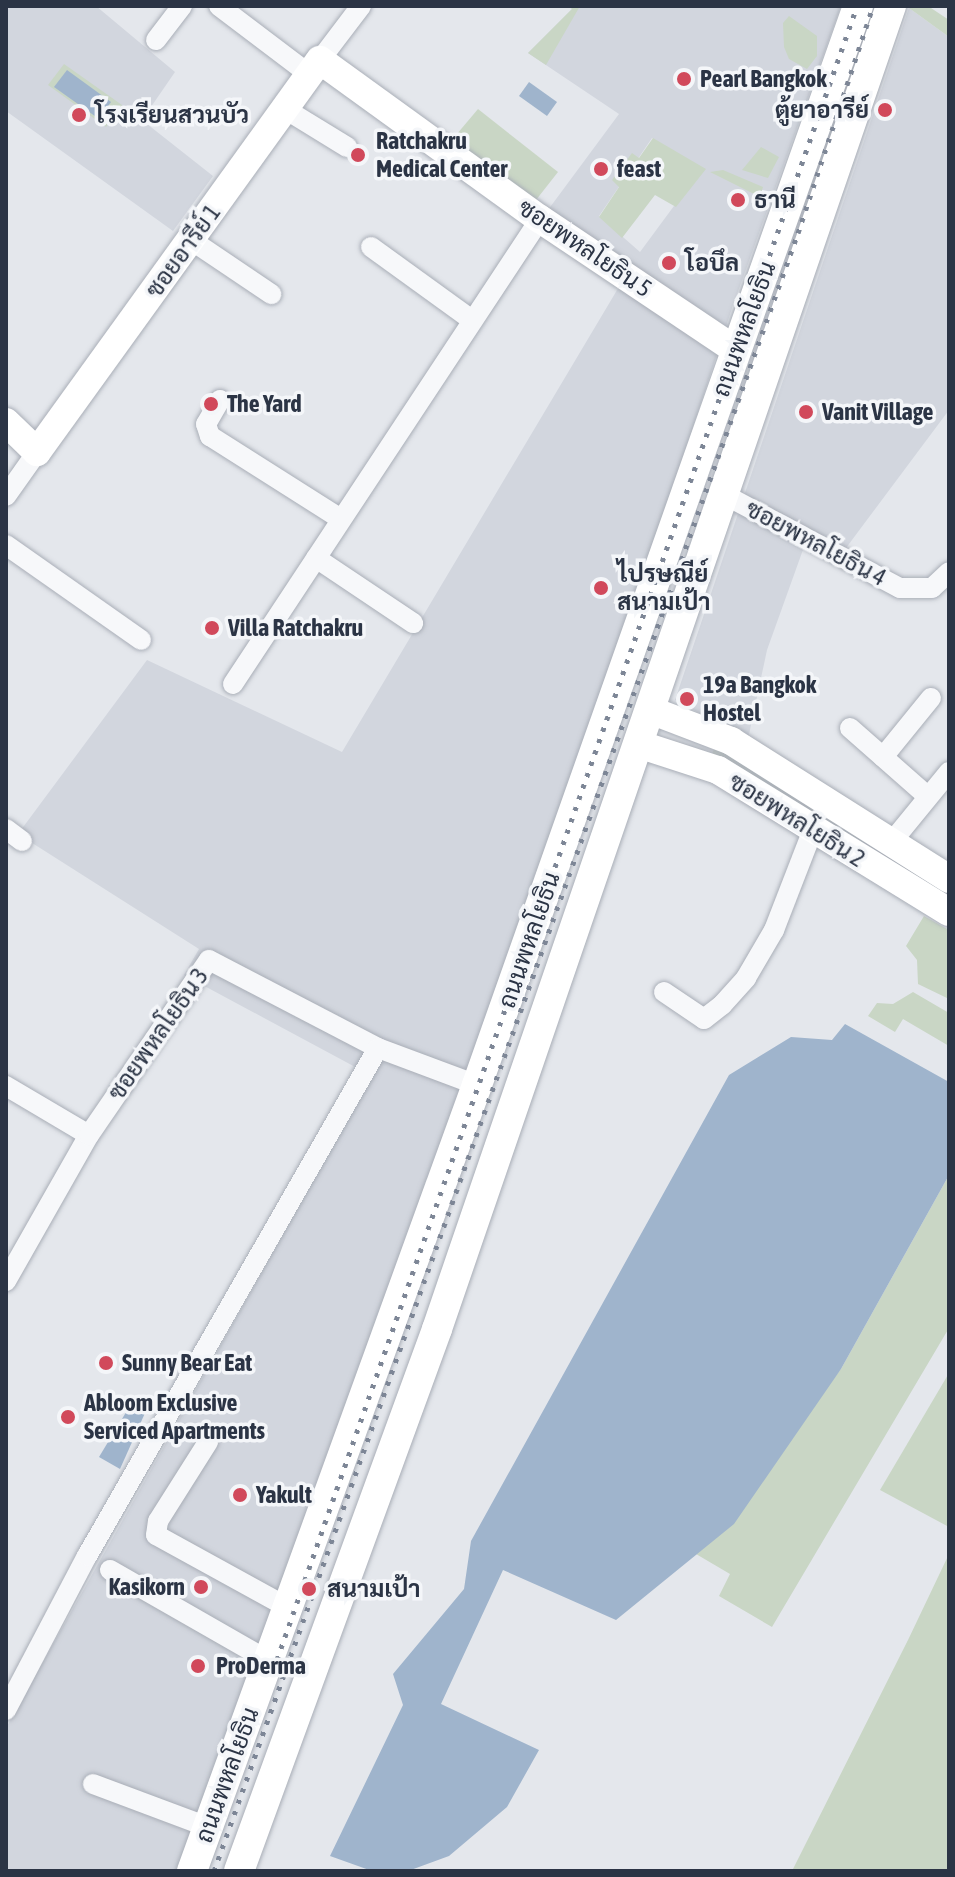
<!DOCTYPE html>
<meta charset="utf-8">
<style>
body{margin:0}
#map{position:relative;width:955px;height:1877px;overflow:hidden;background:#e4e7ec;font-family:"Asap Condensed",Sarabun,sans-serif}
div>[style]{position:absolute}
.built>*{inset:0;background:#d2d6de}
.green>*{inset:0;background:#c9d6c5}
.water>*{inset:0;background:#9fb4cc}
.roads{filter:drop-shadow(0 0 2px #a9aeb7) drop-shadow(0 0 2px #a9aeb7)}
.street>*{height:20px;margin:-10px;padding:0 10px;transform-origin:10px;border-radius:10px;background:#f7f8fa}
.secondary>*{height:28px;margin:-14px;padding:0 14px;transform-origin:14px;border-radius:14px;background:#fff}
.primary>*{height:30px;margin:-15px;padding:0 15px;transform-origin:15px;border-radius:15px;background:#fff}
.rail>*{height:5px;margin-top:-2.5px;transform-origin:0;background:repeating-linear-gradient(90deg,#7d8696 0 4px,transparent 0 12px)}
.dots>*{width:22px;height:22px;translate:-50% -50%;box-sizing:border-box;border:4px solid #f4f6f9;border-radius:50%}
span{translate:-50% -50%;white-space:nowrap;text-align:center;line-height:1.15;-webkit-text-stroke:7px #f4f6f9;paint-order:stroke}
.poi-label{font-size:24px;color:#2b3445;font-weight:700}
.left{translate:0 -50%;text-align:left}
.right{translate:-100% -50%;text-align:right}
.street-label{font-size:24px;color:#2b3445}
.frame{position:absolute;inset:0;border:8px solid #2b3445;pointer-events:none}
</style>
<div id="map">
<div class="built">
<div style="clip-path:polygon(6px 6px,96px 6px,175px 72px,142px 120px,213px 176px,173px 231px,6px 111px)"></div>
<div style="clip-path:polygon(evenodd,575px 6px,841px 6px,732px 308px,572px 798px,178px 1871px,6px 1871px,6px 1728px,372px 1076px,184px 975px,199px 949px,18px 834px,147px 660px,342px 752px,629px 270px,545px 214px,619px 114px,528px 53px,575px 6px,652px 138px,702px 168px,640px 252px,599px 216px,652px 138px)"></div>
<div style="clip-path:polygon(909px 8px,949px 37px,949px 410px,846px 548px,809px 533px,767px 650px,748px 739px,675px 700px)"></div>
</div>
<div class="green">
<div style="clip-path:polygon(568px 6px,580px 6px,546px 65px,528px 53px,572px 9px)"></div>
<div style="clip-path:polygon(928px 6px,949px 20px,949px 37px,909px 8px)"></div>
<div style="clip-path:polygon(789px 16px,817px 36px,817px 56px,807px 69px,789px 59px,784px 47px,783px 23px)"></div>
<div style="clip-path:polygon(64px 64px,122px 105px,106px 127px,48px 85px)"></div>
<div style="clip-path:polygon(478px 109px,558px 172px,536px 200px,451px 141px)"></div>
<div style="clip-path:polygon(653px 138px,706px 169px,676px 207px,655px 195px,622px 238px,599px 217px,619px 187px,612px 180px,632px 153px,639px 158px)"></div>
<div style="clip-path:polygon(761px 147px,779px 157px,768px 178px,742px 170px)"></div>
<div style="clip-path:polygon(723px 170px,763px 187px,760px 197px,710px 172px)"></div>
<div style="clip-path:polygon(716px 746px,872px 846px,867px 855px,712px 753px)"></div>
<div style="clip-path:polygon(924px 916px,949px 930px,949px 999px,918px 984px,917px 960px,906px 946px)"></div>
<div style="clip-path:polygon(913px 992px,949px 1013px,949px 1046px,903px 1019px,895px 1032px,868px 1016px,877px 1003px,893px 1004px)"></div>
<div style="clip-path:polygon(949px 1175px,949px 1328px,772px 1627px,719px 1596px,730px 1574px,696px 1554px,841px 1369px)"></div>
<div style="clip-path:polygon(949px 1373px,949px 1527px,880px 1490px)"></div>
<div style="clip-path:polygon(949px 1554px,949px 1871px,792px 1871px,908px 1640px)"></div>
</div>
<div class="water">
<div style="clip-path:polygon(67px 70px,111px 102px,99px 119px,54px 87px)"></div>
<div style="clip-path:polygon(529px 82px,557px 102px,547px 116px,519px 96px)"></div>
<div style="clip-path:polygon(845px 1024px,949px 1082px,949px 1175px,841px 1369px,734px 1524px,616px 1620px,503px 1570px,441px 1704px,539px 1750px,507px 1807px,449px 1856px,408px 1871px,372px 1871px,330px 1856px,403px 1705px,393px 1674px,464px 1589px,471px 1541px,729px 1075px,791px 1037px,832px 1040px)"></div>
<div style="clip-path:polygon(131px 1404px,145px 1413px,120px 1469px,99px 1457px)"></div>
</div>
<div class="roads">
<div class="street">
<div style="left:219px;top:6px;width:113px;rotate:37.1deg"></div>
<div style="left:156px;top:40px;width:43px;rotate:-52.6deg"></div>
<div style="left:320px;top:60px;width:68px;rotate:-52.8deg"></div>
<div style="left:285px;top:109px;width:73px;rotate:31.5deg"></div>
<div style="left:191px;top:240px;width:97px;rotate:34deg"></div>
<div style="left:371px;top:247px;width:125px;rotate:35.9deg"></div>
<div style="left:220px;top:400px;width:28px;rotate:120deg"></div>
<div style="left:206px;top:424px;width:13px;rotate:72deg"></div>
<div style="left:210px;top:436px;width:155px;rotate:32.4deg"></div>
<div style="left:725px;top:495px;width:198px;rotate:28deg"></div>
<div style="left:900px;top:588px;width:32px"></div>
<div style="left:932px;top:588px;width:23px;rotate:-43deg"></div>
<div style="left:6px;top:496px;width:54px;rotate:-54.8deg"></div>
<div style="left:6px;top:545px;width:165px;rotate:35.1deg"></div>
<div style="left:316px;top:558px;width:117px;rotate:33.8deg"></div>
<div style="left:233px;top:684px;width:557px;rotate:-56.57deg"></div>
<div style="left:850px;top:728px;width:103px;rotate:41.4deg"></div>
<div style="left:883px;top:757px;width:76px;rotate:-50.9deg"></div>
<div style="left:6px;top:829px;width:20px;rotate:37deg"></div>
<div style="left:890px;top:844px;width:93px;rotate:-50.7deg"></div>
<div style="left:664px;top:992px;width:48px;rotate:34deg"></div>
<div style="left:704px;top:1019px;width:23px;rotate:-38deg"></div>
<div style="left:722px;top:1005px;width:36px;rotate:-48deg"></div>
<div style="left:746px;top:978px;width:56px;rotate:-59.7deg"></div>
<div style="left:774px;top:930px;width:105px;rotate:-68.8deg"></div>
<div style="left:6px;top:1086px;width:96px;rotate:30.6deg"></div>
<div style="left:6px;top:1281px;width:168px;rotate:-60.4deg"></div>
<div style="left:89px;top:1135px;width:212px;rotate:-55.6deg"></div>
<div style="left:209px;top:960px;width:191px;rotate:27.5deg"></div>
<div style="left:378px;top:1048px;width:106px;rotate:20.5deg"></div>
<div style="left:208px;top:1442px;width:93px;rotate:122.3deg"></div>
<div style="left:158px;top:1521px;width:14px;rotate:98deg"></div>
<div style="left:156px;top:1535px;width:152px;rotate:28.8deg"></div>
<div style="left:110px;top:1570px;width:183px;rotate:29.8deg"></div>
<div style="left:6px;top:1710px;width:174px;rotate:-62.3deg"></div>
<div style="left:87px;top:1556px;width:585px;rotate:-60.19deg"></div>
<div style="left:93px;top:1784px;width:123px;rotate:20.5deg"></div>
</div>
<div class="secondary">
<div style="left:6px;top:422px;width:43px;rotate:44.1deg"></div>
<div style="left:37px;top:452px;width:483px;rotate:-54.2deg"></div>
<div style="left:320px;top:60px;width:271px;rotate:35.9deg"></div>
<div style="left:540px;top:219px;width:236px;rotate:33.8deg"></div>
<div style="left:650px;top:710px;width:87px;rotate:20.9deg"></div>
<div style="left:731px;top:741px;width:258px;rotate:32.3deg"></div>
<div style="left:638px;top:744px;width:84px;rotate:18deg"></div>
<div style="left:718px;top:770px;width:271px;rotate:31.6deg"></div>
</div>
<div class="primary">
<div style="left:192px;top:1871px;width:836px;rotate:-70.07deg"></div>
<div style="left:477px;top:1085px;width:1144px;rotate:-70.55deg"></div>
<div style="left:239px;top:1871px;width:577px;rotate:-69.93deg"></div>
<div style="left:437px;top:1329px;width:1399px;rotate:-71.06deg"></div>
</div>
</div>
<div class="rail">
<div style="left:273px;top:1671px;width:1764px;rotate:-70.67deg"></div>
<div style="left:214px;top:1871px;width:1739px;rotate:-70.38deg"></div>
<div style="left:798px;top:233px;width:239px;rotate:-71.7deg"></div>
</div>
<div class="dots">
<div style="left:684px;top:79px;background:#d1495b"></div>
<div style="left:885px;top:110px;background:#d1495b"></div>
<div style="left:79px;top:115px;background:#d1495b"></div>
<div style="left:358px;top:155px;background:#d1495b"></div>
<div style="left:601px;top:169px;background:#d1495b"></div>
<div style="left:738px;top:200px;background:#d1495b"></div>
<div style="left:669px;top:263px;background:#d1495b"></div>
<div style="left:211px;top:404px;background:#d1495b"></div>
<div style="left:806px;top:412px;background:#d1495b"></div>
<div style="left:601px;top:588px;background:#d1495b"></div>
<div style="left:212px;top:628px;background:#d1495b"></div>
<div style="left:687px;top:699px;background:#d1495b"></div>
<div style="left:106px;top:1363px;background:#d1495b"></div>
<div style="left:68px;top:1417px;background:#d1495b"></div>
<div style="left:240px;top:1495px;background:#d1495b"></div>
<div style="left:201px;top:1587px;background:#d1495b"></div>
<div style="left:309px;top:1589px;background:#d1495b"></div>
<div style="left:198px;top:1666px;background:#d1495b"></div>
</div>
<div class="poi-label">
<span class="left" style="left:700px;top:79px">Pearl Bangkok</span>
<span class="right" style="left:869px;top:110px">ตู้ยาอารีย์</span>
<span class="left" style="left:95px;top:115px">โรงเรียนสวนบัว</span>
<span class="left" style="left:376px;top:155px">Ratchakru<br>Medical Center</span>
<span class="left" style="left:617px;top:169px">feast</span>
<span class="left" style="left:754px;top:200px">ธานี</span>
<span class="left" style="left:685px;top:263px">โอบึล</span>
<span class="left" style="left:227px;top:404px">The Yard</span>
<span class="left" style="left:822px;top:412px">Vanit Village</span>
<span class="left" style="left:617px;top:588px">ไปรษณีย์<br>สนามเป้า</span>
<span class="left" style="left:228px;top:628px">Villa Ratchakru</span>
<span class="left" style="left:703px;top:699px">19a Bangkok<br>Hostel</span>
<span class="left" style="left:122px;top:1363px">Sunny Bear Eat</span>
<span class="left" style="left:84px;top:1417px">Abloom Exclusive<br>Serviced Apartments</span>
<span class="left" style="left:256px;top:1495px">Yakult</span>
<span class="right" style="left:185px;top:1587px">Kasikorn</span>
<span class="left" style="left:327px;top:1589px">สนามเป้า</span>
<span class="left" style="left:216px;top:1666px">ProDerma</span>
</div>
<div class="street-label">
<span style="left:585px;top:248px;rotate:34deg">ซอยพหลโยธิน 5</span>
<span style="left:183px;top:251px;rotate:-54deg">ซอยอารีย์ 1</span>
<span style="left:744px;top:329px;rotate:-70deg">ถนนพหลโยธิน</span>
<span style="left:816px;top:543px;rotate:28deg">ซอยพหลโยธิน 4</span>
<span style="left:797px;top:820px;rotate:32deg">ซอยพหลโยธิน 2</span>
<span style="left:529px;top:940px;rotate:-71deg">ถนนพหลโยธิน</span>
<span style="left:158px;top:1034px;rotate:-55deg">ซอยพหลโยธิน 3</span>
<span style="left:227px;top:1775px;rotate:-70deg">ถนนพหลโยธิน</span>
</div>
<div class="frame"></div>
</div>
